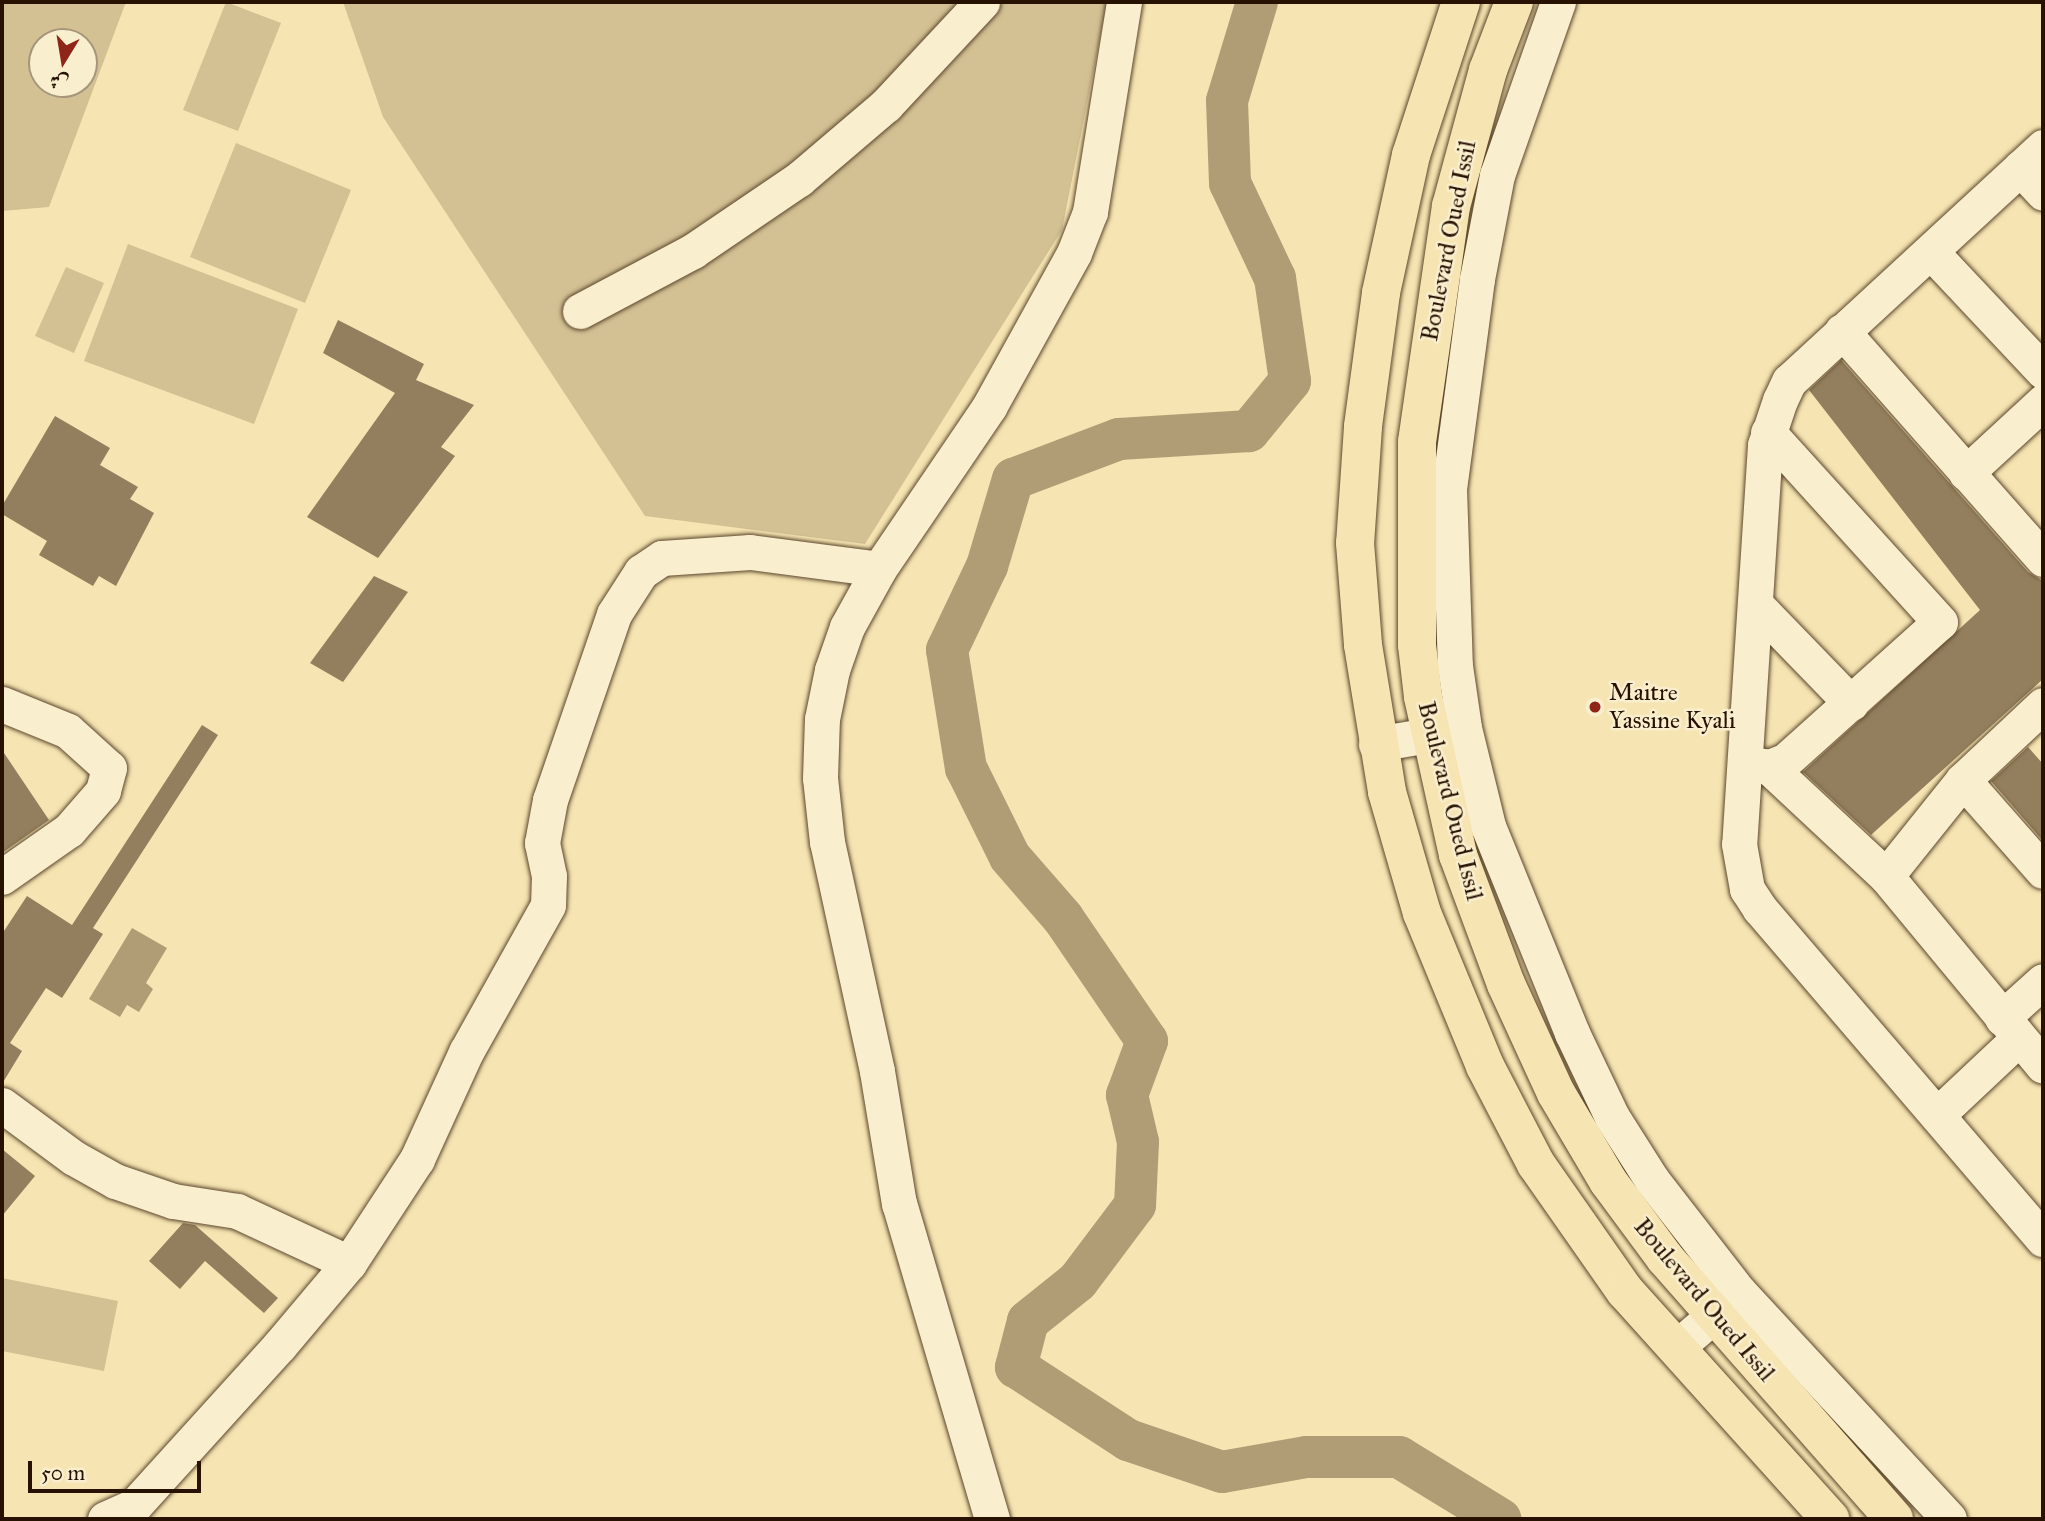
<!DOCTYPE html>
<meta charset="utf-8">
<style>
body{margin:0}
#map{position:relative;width:2045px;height:1521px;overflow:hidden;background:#f6e5b2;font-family:"IM FELL Great Primer",Amiri,serif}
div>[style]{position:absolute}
.green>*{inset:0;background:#d3c194}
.water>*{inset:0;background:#b09d75}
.river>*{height:42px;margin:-21px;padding:0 21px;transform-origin:21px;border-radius:21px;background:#b09d75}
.building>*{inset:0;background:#937f5d}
.roads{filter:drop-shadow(0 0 2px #5b462c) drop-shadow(0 0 2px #5b462c)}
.minor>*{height:35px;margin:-17.5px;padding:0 17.5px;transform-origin:17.5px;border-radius:17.5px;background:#f9eecd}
.major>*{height:38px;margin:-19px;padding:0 19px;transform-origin:19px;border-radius:19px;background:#f6e5b2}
.dots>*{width:19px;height:19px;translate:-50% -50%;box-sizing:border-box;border:4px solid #f9eecd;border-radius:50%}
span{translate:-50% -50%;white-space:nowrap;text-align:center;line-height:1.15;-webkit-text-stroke:5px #f9eecd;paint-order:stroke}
.street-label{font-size:24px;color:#271100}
.poi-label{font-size:24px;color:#271100}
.left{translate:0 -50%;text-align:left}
.frame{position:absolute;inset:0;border:4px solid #271100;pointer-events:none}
.north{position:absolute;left:28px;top:28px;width:70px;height:70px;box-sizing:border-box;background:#f9eecd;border:2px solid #a5967b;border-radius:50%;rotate:191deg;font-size:19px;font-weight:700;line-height:28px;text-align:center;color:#271100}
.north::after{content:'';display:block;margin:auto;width:24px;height:32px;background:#8f2418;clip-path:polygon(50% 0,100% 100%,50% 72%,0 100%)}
.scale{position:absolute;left:28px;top:1461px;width:173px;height:32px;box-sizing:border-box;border:4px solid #271100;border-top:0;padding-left:9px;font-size:21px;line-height:24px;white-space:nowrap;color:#271100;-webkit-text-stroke:5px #f9eecd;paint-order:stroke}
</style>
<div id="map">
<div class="green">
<div style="clip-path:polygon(evenodd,2px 2px,126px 2px,49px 207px,2px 211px,2px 2px,84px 42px,84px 84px,42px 84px,42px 42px,84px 42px)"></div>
<div style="clip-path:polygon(226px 2px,281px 23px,238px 131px,183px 110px)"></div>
<div style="clip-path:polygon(343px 2px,1107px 2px,1062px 230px,865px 544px,645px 516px,383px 117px)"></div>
<div style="clip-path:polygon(236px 143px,351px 190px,305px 303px,190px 257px)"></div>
<div style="clip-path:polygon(128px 244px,298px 309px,254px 424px,84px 361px)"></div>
<div style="clip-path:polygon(66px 267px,104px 283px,74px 353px,35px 336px)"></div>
<div style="clip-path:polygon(2px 1278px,118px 1301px,104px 1371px,2px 1351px)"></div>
</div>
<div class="water">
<div style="clip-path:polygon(132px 928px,167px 948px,146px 983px,153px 989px,139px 1012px,127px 1005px,120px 1017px,89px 999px)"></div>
</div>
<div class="river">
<div style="left:1257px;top:2px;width:103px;rotate:106.9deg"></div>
<div style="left:1227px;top:101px;width:82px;rotate:87.9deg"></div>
<div style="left:1230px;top:183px;width:105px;rotate:64.7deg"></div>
<div style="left:1275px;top:278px;width:104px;rotate:81.7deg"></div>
<div style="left:1290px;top:381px;width:65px;rotate:129.4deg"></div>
<div style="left:1249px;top:431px;width:130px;rotate:176.5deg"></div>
<div style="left:1119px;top:439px;width:113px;rotate:159.3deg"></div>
<div style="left:1013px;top:479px;width:91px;rotate:106.6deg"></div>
<div style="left:987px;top:566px;width:93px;rotate:115.5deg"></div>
<div style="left:947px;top:650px;width:120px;rotate:80.9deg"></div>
<div style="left:966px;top:768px;width:99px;rotate:63.7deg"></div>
<div style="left:1010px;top:857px;width:81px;rotate:49deg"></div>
<div style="left:1063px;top:918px;width:149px;rotate:55.7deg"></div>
<div style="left:1147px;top:1041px;width:58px;rotate:110.3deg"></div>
<div style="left:1127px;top:1095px;width:48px;rotate:76.8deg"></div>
<div style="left:1138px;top:1142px;width:63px;rotate:92.7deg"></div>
<div style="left:1135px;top:1205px;width:95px;rotate:126.9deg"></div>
<div style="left:1078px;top:1281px;width:64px;rotate:141.3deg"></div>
<div style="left:1028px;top:1321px;width:48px;rotate:104.6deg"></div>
<div style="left:1016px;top:1367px;width:134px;rotate:33.1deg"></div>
<div style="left:1128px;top:1440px;width:99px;rotate:18.8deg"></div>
<div style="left:1222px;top:1472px;width:85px;rotate:-10.1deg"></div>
<div style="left:1306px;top:1457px;width:93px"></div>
<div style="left:1399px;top:1457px;width:119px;rotate:31.5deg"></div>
</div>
<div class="building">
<div style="clip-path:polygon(338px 320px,424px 364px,416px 380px,474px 405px,441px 447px,455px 456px,378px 558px,307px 517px,395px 393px,323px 353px)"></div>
<div style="clip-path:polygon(1841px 360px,2028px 572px,2043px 581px,2043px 679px,1871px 835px,1803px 772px,1980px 610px,1809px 390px)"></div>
<div style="clip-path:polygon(55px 416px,110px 448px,100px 465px,138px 487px,130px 499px,154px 513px,116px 586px,99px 576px,93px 586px,39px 555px,47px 541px,2px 514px,2px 506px)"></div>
<div style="clip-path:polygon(374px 576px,408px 592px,343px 682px,310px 663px)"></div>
<div style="clip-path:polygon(202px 725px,218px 735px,93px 928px,103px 934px,62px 998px,46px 988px,10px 1043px,22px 1051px,2px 1084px,2px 934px,27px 896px,72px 925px)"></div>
<div style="clip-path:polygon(2028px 747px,2043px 764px,2043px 841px,1991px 781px)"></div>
<div style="clip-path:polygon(2px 750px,49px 820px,2px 853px)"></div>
<div style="clip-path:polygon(2px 1149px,35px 1176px,2px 1216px)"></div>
<div style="clip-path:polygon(183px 1223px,195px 1225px,278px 1298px,264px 1313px,205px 1261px,180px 1289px,149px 1261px)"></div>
</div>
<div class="roads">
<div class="minor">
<div style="left:1558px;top:2px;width:183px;rotate:109.4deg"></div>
<div style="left:1497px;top:175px;width:106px;rotate:100.9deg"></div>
<div style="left:1477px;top:279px;width:211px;rotate:97.6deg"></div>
<div style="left:1449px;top:488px;width:178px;rotate:88.1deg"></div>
<div style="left:1455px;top:666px;width:63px;rotate:81.7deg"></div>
<div style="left:1464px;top:728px;width:101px;rotate:76.2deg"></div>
<div style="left:1488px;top:826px;width:223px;rotate:67.9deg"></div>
<div style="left:1572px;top:1033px;width:93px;rotate:64.5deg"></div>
<div style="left:1612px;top:1117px;width:75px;rotate:57.6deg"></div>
<div style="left:1652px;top:1180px;width:142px;rotate:52.2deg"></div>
<div style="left:1739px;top:1292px;width:309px;rotate:47.2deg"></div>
<div style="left:2043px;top:147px;width:345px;rotate:137.3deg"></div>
<div style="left:1789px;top:381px;width:21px;rotate:115deg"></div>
<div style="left:1780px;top:400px;width:47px;rotate:108.4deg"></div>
<div style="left:1765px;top:445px;width:400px;rotate:93.7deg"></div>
<div style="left:1739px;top:844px;width:46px;rotate:79.9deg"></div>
<div style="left:1747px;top:889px;width:24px;rotate:57deg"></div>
<div style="left:1760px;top:909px;width:435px;rotate:49.4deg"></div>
<div style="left:2020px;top:168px;width:34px;rotate:47deg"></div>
<div style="left:1932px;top:253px;width:162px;rotate:46.8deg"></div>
<div style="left:580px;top:311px;width:128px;rotate:-28deg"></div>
<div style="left:693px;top:251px;width:128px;rotate:-34.2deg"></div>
<div style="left:799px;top:179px;width:114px;rotate:-40.4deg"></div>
<div style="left:886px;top:105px;width:141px;rotate:-47deg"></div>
<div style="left:1842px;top:331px;width:304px;rotate:48.6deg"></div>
<div style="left:1966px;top:473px;width:105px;rotate:-42.7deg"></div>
<div style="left:1755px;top:604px;width:138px;rotate:45.9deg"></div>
<div style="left:2px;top:704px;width:71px;rotate:22.2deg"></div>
<div style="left:68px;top:731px;width:55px;rotate:42.1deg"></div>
<div style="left:109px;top:768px;width:24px;rotate:105deg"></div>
<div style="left:103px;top:791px;width:52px;rotate:131.1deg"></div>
<div style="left:69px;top:830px;width:82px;rotate:145deg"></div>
<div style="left:2043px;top:705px;width:110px;rotate:136.8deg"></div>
<div style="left:1963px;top:780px;width:123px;rotate:128.7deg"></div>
<div style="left:1886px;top:876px;width:246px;rotate:50.4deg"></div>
<div style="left:1376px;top:744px;width:83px;rotate:-9.7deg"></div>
<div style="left:1745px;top:763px;width:24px;rotate:9deg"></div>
<div style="left:1769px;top:767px;width:17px;rotate:-21deg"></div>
<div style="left:1785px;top:761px;width:208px;rotate:-41.9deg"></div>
<div style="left:1940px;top:622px;width:256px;rotate:-132.2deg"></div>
<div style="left:1769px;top:767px;width:160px;rotate:43deg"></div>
<div style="left:1963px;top:780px;width:121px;rotate:48.7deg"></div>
<div style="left:2002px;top:1018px;width:55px;rotate:-42.1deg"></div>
<div style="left:2px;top:1105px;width:89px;rotate:36.4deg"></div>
<div style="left:74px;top:1158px;width:47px;rotate:29.3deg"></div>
<div style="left:115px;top:1181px;width:61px;rotate:19deg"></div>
<div style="left:173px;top:1201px;width:65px;rotate:8.9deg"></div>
<div style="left:237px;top:1211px;width:123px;rotate:24.9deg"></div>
<div style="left:1937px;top:1115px;width:112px;rotate:-43.2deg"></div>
<div style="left:1677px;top:1347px;width:77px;rotate:-40.8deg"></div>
<div style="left:105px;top:1519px;width:32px;rotate:-24deg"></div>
<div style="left:134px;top:1506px;width:217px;rotate:-47.8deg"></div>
<div style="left:280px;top:1345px;width:107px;rotate:-49.9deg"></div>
<div style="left:349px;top:1263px;width:124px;rotate:-56.8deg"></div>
<div style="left:417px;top:1159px;width:118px;rotate:-65.4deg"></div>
<div style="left:466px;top:1052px;width:168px;rotate:-60.8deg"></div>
<div style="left:548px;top:905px;width:29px;rotate:-88deg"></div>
<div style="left:549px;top:876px;width:34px;rotate:-102deg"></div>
<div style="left:542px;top:843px;width:44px;rotate:-79.5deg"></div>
<div style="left:550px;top:800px;width:197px;rotate:-71deg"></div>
<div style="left:614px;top:614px;width:50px;rotate:-57.3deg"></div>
<div style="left:641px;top:572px;width:25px;rotate:-34deg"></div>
<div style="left:662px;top:558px;width:88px;rotate:-3.9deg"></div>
<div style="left:750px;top:552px;width:130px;rotate:7.5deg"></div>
<div style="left:992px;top:1519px;width:328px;rotate:-106.4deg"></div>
<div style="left:899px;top:1204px;width:135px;rotate:-99.4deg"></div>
<div style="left:877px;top:1071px;width:234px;rotate:-102.3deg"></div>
<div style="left:827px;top:842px;width:64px;rotate:-96.2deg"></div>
<div style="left:820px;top:778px;width:59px;rotate:-88.1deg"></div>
<div style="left:822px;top:719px;width:50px;rotate:-78.5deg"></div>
<div style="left:832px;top:670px;width:46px;rotate:-70.8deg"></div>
<div style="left:847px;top:627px;width:66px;rotate:-61.1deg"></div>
<div style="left:879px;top:569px;width:196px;rotate:-55.8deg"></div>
<div style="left:989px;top:407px;width:176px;rotate:-61.1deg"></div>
<div style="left:1074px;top:253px;width:44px;rotate:-68.7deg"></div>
<div style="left:1090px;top:212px;width:213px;rotate:-80.8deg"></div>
</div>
<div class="major">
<div style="left:1461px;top:2px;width:161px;rotate:108.1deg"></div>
<div style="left:1411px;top:155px;width:141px;rotate:102.3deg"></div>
<div style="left:1381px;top:293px;width:135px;rotate:97.7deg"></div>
<div style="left:1363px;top:427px;width:116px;rotate:93.9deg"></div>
<div style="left:1355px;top:543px;width:102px;rotate:85.5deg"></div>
<div style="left:1363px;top:645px;width:149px;rotate:80.7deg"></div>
<div style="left:1387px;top:792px;width:126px;rotate:73.9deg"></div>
<div style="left:1422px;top:913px;width:165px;rotate:67.6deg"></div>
<div style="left:1485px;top:1066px;width:110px;rotate:62.5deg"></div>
<div style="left:1536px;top:1164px;width:155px;rotate:55deg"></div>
<div style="left:1625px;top:1291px;width:307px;rotate:48deg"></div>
<div style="left:1514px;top:2px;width:73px;rotate:110.9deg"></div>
<div style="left:1488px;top:70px;width:141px;rotate:105.2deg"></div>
<div style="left:1451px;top:206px;width:238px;rotate:98.2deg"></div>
<div style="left:1417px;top:442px;width:203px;rotate:90deg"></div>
<div style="left:1417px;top:645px;width:52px;rotate:83.4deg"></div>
<div style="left:1423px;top:697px;width:162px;rotate:77.5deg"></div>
<div style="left:1458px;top:855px;width:138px;rotate:69.6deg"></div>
<div style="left:1506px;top:984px;width:120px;rotate:65.4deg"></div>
<div style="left:1556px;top:1093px;width:102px;rotate:59.4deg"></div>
<div style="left:1608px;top:1181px;width:96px;rotate:53.5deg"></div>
<div style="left:1665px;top:1258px;width:347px;rotate:48.7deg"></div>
</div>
</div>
<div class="dots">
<div style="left:1595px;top:707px;background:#8f2418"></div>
</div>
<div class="street-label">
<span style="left:1449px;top:241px;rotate:-79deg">Boulevard Oued Issil</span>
<span style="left:1450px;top:801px;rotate:76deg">Boulevard Oued Issil</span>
<span style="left:1704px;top:1300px;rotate:50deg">Boulevard Oued Issil</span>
</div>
<div class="poi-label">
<span class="left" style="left:1609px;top:707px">Maitre<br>Yassine Kyali</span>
</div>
<div class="frame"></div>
<div class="north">ش</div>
<div class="scale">50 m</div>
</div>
